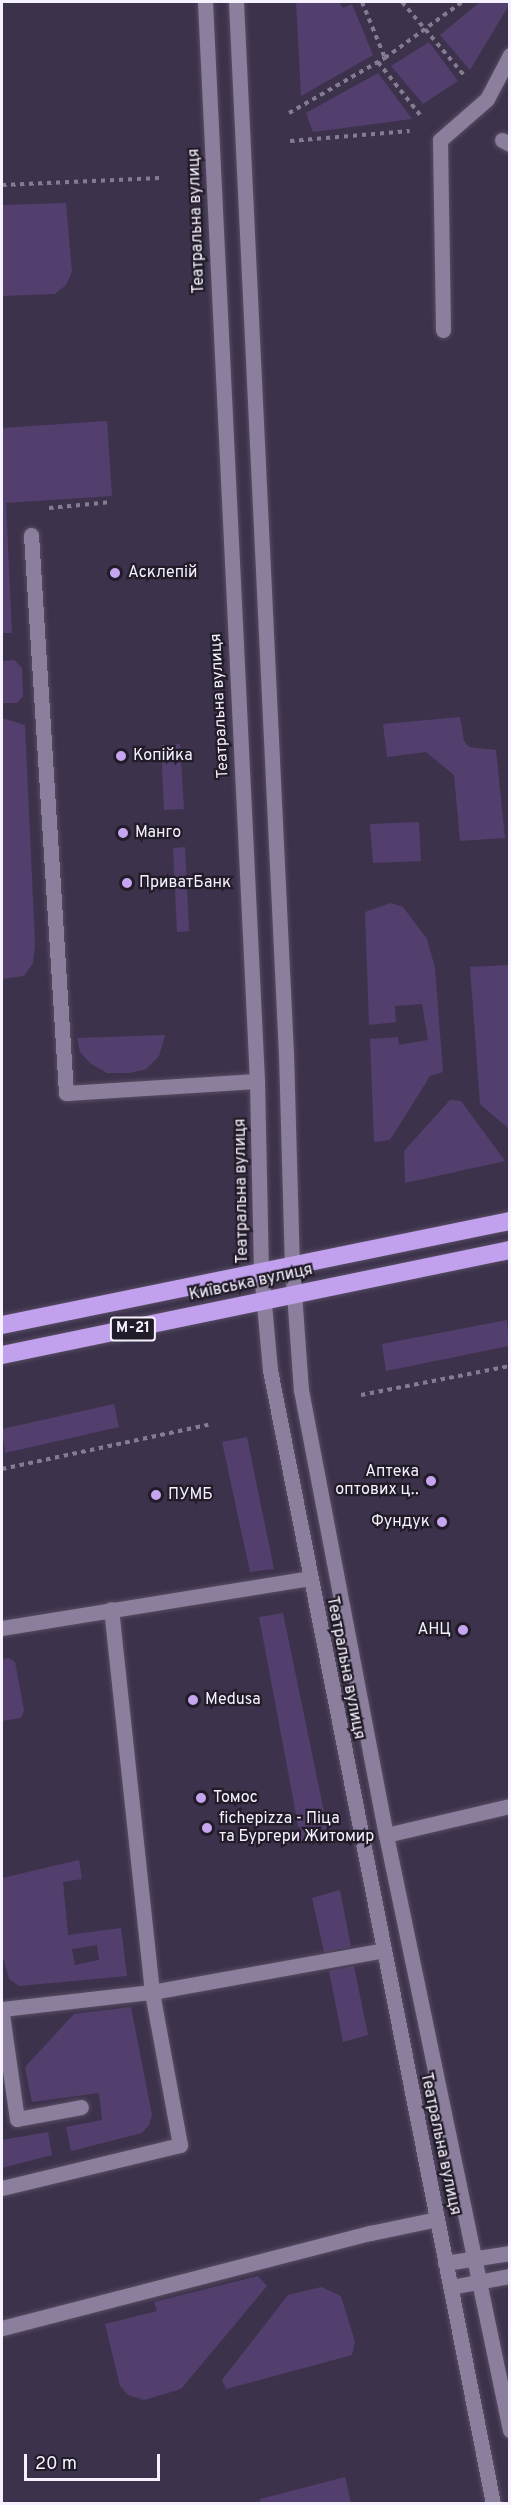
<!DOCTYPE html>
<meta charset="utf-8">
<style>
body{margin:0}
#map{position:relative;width:511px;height:2505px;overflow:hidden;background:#3d324c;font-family:Overpass,sans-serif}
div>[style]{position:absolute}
.green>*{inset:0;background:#533f6d}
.path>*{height:4px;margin-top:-2px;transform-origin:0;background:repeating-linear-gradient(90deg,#857c91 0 4.5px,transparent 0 9px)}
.roads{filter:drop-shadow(0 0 2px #564d62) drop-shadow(0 0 2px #564d62)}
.minor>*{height:15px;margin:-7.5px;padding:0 7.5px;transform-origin:7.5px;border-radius:7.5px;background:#8c7f9d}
.highway>*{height:18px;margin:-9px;padding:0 9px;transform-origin:9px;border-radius:9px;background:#c1a0ed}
.dots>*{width:16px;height:16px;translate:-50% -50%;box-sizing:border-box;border:3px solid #211c28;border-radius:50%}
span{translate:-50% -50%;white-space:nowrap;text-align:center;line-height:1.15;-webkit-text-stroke:4.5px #211c28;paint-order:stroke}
.shield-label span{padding:2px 4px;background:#211c28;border:2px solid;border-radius:4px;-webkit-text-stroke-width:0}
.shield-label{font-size:15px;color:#f6f1fe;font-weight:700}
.street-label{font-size:16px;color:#f6f1fe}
.poi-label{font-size:16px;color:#f6f1fe}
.left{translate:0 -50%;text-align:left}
.right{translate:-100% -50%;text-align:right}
.frame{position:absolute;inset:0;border:3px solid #f6f1fe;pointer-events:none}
.scale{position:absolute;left:24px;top:2454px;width:136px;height:27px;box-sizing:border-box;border:3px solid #f6f1fe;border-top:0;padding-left:8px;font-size:18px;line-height:21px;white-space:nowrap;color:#f6f1fe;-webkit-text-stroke:4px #211c28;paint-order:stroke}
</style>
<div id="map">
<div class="green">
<div style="clip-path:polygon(296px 2px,339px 2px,343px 8px,352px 4px,373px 55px,301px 96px)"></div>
<div style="clip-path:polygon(480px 2px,509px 2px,509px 5px,470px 70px,440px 35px)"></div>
<div style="clip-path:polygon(429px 42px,458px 81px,423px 104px,391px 66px)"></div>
<div style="clip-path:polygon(378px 73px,412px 119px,313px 132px,306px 113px)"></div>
<div style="clip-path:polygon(66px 203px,72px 272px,66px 285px,55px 294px,2px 296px,2px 205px)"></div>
<div style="clip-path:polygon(107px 421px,112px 496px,6px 503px,12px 633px,2px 633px,2px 428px)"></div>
<div style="clip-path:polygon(14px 660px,22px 668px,23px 696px,17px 703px,2px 703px,2px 661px)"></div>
<div style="clip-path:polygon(460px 717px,464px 741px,469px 747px,496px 750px,505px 838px,460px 841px,454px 775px,426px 752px,387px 757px,383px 724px)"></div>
<div style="clip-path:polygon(2px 718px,25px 725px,35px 943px,33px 963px,24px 976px,2px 979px)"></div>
<div style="clip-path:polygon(180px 744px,184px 809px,164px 810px,161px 745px)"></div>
<div style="clip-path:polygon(419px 822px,421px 861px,373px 863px,370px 824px)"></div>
<div style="clip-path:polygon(185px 847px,189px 931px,177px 932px,173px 848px)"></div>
<div style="clip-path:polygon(391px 903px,403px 907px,427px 939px,435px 968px,443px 1072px,430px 1076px,390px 1140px,374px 1142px,370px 1039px,398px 1037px,399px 1045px,428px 1040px,422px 1004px,395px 1006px,396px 1022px,369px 1025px,365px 912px)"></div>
<div style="clip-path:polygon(509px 965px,510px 965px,509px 1129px,480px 1104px,470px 967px)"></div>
<div style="clip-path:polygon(165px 1035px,159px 1056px,146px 1069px,130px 1073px,107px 1073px,91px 1064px,80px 1052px,77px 1038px)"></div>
<div style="clip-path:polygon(450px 1100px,461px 1101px,505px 1161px,405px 1183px,404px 1151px)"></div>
<div style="clip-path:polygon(507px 1320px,509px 1346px,386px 1371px,382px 1344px)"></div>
<div style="clip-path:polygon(114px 1404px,119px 1427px,5px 1453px,2px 1429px)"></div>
<div style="clip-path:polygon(247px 1437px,274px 1569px,250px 1572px,222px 1442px)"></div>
<div style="clip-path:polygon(283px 1613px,329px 1836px,301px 1841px,259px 1617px)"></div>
<div style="clip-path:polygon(9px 1658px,15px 1662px,24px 1710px,21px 1718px,2px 1721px,2px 1659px)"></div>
<div style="clip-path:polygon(evenodd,79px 1860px,82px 1879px,63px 1882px,68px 1935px,121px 1928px,127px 1976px,19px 1986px,9px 1979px,2px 1954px,2px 1878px,79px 1860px,97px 1945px,99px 1960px,75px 1965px,72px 1949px,97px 1945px)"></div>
<div style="clip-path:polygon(340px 1890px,351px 1947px,324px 1952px,312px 1898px)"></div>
<div style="clip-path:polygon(354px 1966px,368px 2035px,343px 2042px,329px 1971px)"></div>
<div style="clip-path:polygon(131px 2007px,152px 2115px,149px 2125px,142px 2133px,71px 2151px,66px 2127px,102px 2120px,99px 2093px,32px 2102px,25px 2067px,74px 2014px)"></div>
<div style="clip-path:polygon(48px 2132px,52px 2155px,2px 2168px,2px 2140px)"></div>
<div style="clip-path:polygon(258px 2276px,267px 2286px,181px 2389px,144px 2400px,128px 2395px,120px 2386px,105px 2324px,157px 2311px,154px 2302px)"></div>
<div style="clip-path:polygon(321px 2287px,341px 2296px,355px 2342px,352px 2355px,226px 2389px,222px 2380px,288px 2295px)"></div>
<div style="clip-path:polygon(345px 2477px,351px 2503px,261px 2503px,260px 2499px)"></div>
</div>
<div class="path">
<div style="left:362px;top:2px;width:61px;rotate:67.7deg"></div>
<div style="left:402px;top:2px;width:96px;rotate:49.7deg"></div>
<div style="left:378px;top:62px;width:69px;rotate:51.5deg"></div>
<div style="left:289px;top:113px;width:111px;rotate:-29.8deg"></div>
<div style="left:385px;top:58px;width:95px;rotate:-36deg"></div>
<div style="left:290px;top:141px;width:120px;rotate:-4.8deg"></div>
<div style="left:2px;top:185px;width:158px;rotate:-2.5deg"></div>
<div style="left:49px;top:508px;width:63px;rotate:-5.4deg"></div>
<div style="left:361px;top:1395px;width:152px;rotate:-11deg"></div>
<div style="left:2px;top:1469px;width:211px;rotate:-12.1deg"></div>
</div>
<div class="roads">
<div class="minor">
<div style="left:205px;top:2px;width:1080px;rotate:87.24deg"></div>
<div style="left:257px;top:1081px;width:190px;rotate:88.8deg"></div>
<div style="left:261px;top:1271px;width:99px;rotate:84.8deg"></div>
<div style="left:270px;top:1370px;width:1156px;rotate:78.87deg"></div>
<div style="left:236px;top:2px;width:1052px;rotate:87.28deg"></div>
<div style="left:286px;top:1053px;width:212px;rotate:88.4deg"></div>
<div style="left:292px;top:1265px;width:125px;rotate:85.9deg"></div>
<div style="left:301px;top:1390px;width:453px;rotate:79.2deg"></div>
<div style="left:386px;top:1835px;width:608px;rotate:78.23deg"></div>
<div style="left:502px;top:140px;width:9px;rotate:27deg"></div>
<div style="left:443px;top:330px;width:190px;rotate:-90.9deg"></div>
<div style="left:440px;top:140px;width:62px;rotate:-41.1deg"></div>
<div style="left:487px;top:99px;width:50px;rotate:-62.4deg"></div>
<div style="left:31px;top:535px;width:559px;rotate:86.41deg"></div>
<div style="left:66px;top:1093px;width:191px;rotate:-3.6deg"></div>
<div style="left:2px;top:1628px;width:312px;rotate:-9.2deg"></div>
<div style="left:386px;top:1835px;width:127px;rotate:-13.2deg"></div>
<div style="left:2px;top:2009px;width:151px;rotate:-6.5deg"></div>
<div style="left:152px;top:1992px;width:233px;rotate:-10.2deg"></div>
<div style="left:2px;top:2014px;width:106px;rotate:81.9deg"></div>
<div style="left:17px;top:2119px;width:65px;rotate:-10.6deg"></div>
<div style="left:2px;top:2188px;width:183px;rotate:-13.6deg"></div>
<div style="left:180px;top:2145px;width:156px;rotate:-100.4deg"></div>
<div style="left:152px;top:1992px;width:385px;rotate:-96.1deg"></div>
<div style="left:445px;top:2263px;width:66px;rotate:-8.7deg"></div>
<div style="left:451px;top:2287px;width:60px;rotate:-10.6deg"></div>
<div style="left:2px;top:2328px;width:380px;rotate:-14.5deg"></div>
<div style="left:370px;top:2233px;width:68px;rotate:-11.8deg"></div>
</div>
<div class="highway">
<div style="left:2px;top:1325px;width:519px;rotate:-11.57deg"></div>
<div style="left:2px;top:1355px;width:519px;rotate:-11.68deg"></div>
</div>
</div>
<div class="dots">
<div style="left:115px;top:573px;background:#c6a6f0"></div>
<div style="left:121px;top:756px;background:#c6a6f0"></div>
<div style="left:123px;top:833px;background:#c6a6f0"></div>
<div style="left:127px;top:883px;background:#c6a6f0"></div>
<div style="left:431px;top:1481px;background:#c6a6f0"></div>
<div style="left:156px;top:1495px;background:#c6a6f0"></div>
<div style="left:442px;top:1522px;background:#c6a6f0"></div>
<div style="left:463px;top:1630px;background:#c6a6f0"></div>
<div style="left:193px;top:1700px;background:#c6a6f0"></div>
<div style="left:201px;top:1798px;background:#c6a6f0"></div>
<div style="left:207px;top:1828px;background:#c6a6f0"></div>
</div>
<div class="shield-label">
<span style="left:133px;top:1329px">М-21</span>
</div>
<div class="street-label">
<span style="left:197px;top:221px;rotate:-92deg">Театральна вулиця</span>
<span style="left:220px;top:706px;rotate:-93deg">Театральна вулиця</span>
<span style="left:242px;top:1191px;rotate:-91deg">Театральна вулиця</span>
<span style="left:251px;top:1283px;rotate:-12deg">Київська вулиця</span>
<span style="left:345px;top:1668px;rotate:79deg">Театральна вулиця</span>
<span style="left:440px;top:2144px;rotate:78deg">Театральна вулиця</span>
</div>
<div class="poi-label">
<span class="left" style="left:128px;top:573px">Асклепій</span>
<span class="left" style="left:133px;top:756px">Копійка</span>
<span class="left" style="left:135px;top:833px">Манго</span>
<span class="left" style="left:139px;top:883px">ПриватБанк</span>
<span class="right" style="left:419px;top:1481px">Аптека<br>оптових ц‥</span>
<span class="left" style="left:168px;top:1495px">ПУМБ</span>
<span class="right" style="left:430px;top:1522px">Фундук</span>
<span class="right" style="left:451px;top:1630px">АНЦ</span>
<span class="left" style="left:205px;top:1700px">Medusa</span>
<span class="left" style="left:213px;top:1798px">Томос</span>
<span class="left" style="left:219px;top:1828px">fichepizza - Піца<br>та Бургери Житомир</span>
</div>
<div class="frame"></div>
<div class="scale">20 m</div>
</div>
